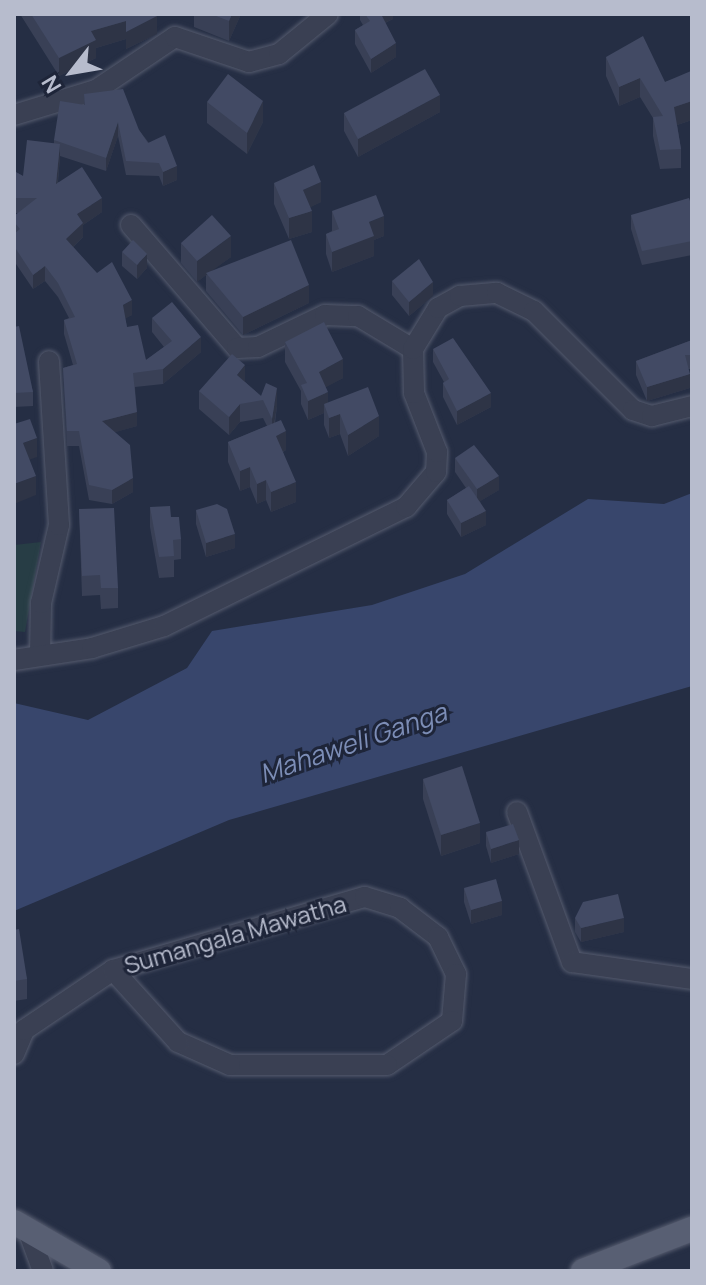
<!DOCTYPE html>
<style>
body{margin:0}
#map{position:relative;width:706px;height:1285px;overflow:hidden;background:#252e44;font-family:Manrope,sans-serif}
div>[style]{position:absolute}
.green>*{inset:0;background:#273d45}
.water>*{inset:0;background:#38466c}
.roads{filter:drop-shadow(0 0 2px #555b6e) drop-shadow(0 0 2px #555b6e)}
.minor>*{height:20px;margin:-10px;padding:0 10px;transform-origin:10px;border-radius:10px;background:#3a4053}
.major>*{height:24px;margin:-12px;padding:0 12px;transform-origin:12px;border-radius:12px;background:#585f73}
.wall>*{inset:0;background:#394056}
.shaded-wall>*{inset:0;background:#2e3446}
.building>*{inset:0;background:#424a64}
span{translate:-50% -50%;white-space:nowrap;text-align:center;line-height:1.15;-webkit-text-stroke:6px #1e2539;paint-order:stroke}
.street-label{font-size:24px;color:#b7bccd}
.water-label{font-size:26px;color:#7c8db6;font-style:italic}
.frame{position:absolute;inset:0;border:16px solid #b7bccd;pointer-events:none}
.north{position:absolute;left:32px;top:32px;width:80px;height:80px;-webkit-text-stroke:6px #1e2539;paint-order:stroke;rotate:239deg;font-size:22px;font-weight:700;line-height:32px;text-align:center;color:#b7bccd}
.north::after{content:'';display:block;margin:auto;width:28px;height:36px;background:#b7bccd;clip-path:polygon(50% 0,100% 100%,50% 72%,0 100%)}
</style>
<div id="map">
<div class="green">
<div style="clip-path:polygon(41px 542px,25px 632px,14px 631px,14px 545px)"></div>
</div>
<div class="water">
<div style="clip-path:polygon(692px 493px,692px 686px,229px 820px,14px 911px,14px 703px,88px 720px,187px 668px,212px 631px,372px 605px,465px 574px,588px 499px,664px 504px)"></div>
</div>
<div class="roads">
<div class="minor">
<div style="left:14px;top:115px;width:86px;rotate:-17deg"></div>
<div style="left:96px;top:90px;width:95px;rotate:-33.9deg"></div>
<div style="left:175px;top:37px;width:78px;rotate:18.7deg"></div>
<div style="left:249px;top:62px;width:31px;rotate:-15deg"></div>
<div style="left:279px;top:54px;width:63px;rotate:-39.2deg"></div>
<div style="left:131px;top:225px;width:162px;rotate:49.2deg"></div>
<div style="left:237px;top:348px;width:21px;rotate:-3deg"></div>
<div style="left:258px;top:347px;width:74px;rotate:-25.5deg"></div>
<div style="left:325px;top:315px;width:33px;rotate:2deg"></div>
<div style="left:358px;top:316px;width:64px;rotate:31deg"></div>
<div style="left:40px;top:655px;width:52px;rotate:-88.9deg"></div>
<div style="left:41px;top:603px;width:80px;rotate:-77deg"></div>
<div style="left:59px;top:525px;width:164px;rotate:-93.5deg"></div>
<div style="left:14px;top:660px;width:79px;rotate:-8.7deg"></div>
<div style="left:92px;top:648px;width:75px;rotate:-17deg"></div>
<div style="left:164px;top:626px;width:270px;rotate:-26.2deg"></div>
<div style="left:406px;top:507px;width:46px;rotate:-49.4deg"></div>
<div style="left:436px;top:472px;width:20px;rotate:-87deg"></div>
<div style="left:437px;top:452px;width:63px;rotate:-111.3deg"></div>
<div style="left:414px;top:393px;width:44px;rotate:-91.3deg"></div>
<div style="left:413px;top:349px;width:48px;rotate:-58.6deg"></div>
<div style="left:438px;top:308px;width:25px;rotate:-29deg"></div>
<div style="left:460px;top:296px;width:37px;rotate:-5deg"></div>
<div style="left:497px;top:293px;width:41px;rotate:25.9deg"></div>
<div style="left:534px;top:311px;width:140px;rotate:45deg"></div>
<div style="left:633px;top:410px;width:20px;rotate:18deg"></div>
<div style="left:652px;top:416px;width:41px;rotate:-14deg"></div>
<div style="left:517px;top:812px;width:160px;rotate:69.9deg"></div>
<div style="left:572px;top:962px;width:121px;rotate:8.1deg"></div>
<div style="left:14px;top:1054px;width:26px;rotate:-67deg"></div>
<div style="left:24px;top:1030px;width:107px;rotate:-34deg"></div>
<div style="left:113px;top:970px;width:262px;rotate:-16.2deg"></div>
<div style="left:365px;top:897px;width:37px;rotate:17deg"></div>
<div style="left:400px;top:908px;width:48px;rotate:37.3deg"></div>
<div style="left:438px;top:937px;width:41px;rotate:64.1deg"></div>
<div style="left:456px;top:974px;width:47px;rotate:94.9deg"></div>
<div style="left:452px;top:1021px;width:78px;rotate:145.9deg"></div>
<div style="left:387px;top:1065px;width:157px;rotate:180deg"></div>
<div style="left:230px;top:1065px;width:57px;rotate:-156.1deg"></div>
<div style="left:178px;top:1042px;width:97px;rotate:-132.1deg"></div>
<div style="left:29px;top:1233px;width:40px;rotate:69.8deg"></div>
</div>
<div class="major">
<div style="left:14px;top:1222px;width:98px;rotate:30deg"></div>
<div style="left:583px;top:1271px;width:117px;rotate:-21.1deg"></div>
</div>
</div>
<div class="wall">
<div style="clip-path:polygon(20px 14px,157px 14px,157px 34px,126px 49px,126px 39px,96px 48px,96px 58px,59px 76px)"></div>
<div style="clip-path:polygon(194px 14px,241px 14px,229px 41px,194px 27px)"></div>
<div style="clip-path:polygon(360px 14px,393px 14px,393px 19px,385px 23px,396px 57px,371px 73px,355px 44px,355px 30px,363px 25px,360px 20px)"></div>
<div style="clip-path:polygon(606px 57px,665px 82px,692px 73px,692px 120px,677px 125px,681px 149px,681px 168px,660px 169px,653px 136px,653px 118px,640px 97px,619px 106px,606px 76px)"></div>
<div style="clip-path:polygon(84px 94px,139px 130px,177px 180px,163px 186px,159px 176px,126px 175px,118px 136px,106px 171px,60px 156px,58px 182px,102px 212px,83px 225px,83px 237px,73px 247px,132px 315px,125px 318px,127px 327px,146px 360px,164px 347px,152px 332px,152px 318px,201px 352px,163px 384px,135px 387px,137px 426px,115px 432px,133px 492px,112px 504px,89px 500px,79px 446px,67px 446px,63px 368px,73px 365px,64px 334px,64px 320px,69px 318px,58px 297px,45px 281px,33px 289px,14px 261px,14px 216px,18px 213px,14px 213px,14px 171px,23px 176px,54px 143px,54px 140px,84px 105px)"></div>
<div style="clip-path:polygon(207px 102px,263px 122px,247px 154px,207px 123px)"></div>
<div style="clip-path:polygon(440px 112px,358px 157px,344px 131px,344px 113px)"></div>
<div style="clip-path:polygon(274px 183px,321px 202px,310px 207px,312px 232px,289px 239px,274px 204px)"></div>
<div style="clip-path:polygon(692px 207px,692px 255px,642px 265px,631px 229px,631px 215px)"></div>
<div style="clip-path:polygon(332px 211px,384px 236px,374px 240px,374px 256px,332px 272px,326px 254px,326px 234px,332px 231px)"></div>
<div style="clip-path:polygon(181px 243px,231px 257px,211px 271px,309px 303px,243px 335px,206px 291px,206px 275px,197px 282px,181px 263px)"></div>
<div style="clip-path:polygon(122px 252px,147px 268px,137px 279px,122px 266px)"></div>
<div style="clip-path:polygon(14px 261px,16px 299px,16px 314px,14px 314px)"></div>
<div style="clip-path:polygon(392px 281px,433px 296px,409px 316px,392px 295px)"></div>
<div style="clip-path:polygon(14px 327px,33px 392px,33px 406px,14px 407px)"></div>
<div style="clip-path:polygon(692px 340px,692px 369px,688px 369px,690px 388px,647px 401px,636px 375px,636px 361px)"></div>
<div style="clip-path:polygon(285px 342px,343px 378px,325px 387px,328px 403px,379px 436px,348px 456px,340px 434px,329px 438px,324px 425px,324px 413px,308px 420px,301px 404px,301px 391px,285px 362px)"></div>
<div style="clip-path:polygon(433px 349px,491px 407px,457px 425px,443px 397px,443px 383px,444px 382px,433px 362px)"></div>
<div style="clip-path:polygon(245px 382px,261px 396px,277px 406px,275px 423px,286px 450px,283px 452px,296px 502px,271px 512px,266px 500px,257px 504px,250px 487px,240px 491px,228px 462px,228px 442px,267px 426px,263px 418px,240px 422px,229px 435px,199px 409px,199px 391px)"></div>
<div style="clip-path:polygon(455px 458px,499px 490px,480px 501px,486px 525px,461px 537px,447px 514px,447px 500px,466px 488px,455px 472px)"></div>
<div style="clip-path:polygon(150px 507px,171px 517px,181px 539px,181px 559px,174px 560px,174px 577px,159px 578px,150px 527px)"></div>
<div style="clip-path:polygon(79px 509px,118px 588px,118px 608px,101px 609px,100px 595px,82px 596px)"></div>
<div style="clip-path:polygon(196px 510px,235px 548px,206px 557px,196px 524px)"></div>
<div style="clip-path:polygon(423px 779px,480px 843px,441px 856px,423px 799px)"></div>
<div style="clip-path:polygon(486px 832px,519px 854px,491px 863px,486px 846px)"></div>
<div style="clip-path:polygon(464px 888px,502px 915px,471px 924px,464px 902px)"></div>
<div style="clip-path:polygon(575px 918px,624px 932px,581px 942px,575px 932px)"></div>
<div style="clip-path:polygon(14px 930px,27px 979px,27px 999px,14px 1001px)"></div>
</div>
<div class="shaded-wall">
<div style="clip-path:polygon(232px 14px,241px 14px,229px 41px,229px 21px)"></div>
<div style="clip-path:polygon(380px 14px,393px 14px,393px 19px,380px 25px)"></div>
<div style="clip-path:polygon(157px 16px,157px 34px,126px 49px,126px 39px,96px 48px,96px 58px,59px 76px,59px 58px,91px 31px,126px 21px)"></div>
<div style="clip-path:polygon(396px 43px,396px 57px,371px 73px,371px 59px)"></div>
<div style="clip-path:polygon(640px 78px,640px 97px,619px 106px,619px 87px)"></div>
<div style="clip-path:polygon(440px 95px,440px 112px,358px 157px,358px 139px)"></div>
<div style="clip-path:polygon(263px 101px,263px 122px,247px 154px,247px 133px)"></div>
<div style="clip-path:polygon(692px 101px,692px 120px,674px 126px,674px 107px)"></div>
<div style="clip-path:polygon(118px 122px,118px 136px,106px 171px,106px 158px)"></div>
<div style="clip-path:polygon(60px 144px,60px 158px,56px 198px,56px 184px)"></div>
<div style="clip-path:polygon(177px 166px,177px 180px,163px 186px,163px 172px)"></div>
<div style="clip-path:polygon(321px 182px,321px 202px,303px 211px,303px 190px)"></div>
<div style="clip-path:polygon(102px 198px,102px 212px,83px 225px,83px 237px,66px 254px,66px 239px,77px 214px)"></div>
<div style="clip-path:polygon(312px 211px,312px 232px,289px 239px,289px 218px)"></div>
<div style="clip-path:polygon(384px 216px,384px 236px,374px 240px,374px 256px,332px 272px,332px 252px,369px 222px)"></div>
<div style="clip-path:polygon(231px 236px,231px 257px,197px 282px,197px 261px)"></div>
<div style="clip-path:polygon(147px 254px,147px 268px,137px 279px,137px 265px)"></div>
<div style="clip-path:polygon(45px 266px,45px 281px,33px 289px,33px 275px)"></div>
<div style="clip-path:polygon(433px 282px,433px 296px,409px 316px,409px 302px)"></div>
<div style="clip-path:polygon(309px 285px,309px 303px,243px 335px,243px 317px)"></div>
<div style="clip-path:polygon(132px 300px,132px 315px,123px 320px,123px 305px)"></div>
<div style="clip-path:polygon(201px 337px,201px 352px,163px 384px,163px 369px)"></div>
<div style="clip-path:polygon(343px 359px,343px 378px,319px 391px,319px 372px)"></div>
<div style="clip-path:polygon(245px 365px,245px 383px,237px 375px)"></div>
<div style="clip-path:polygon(690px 374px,690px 388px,647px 401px,647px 387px)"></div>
<div style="clip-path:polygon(277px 388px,277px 406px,272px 437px,272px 419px)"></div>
<div style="clip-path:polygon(328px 392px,328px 411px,324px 404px,324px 413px,308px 420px,308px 401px)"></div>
<div style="clip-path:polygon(491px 393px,491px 407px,457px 425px,457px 411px)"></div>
<div style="clip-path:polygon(240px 404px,240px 422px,229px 435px,229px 417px)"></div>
<div style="clip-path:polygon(137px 412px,137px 426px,102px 436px,102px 421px)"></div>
<div style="clip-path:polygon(340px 414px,340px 434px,329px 438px,329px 418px)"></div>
<div style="clip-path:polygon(379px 416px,379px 436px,348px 456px,348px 435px)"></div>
<div style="clip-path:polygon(286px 431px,286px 450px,276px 455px,276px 436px)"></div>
<div style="clip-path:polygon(37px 438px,37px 457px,23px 462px,23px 443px)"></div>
<div style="clip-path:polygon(250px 467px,250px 487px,240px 491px,240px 471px)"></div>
<div style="clip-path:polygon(36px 476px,36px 495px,14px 504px,14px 484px)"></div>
<div style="clip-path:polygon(499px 476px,499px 490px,477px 503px,477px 489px)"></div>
<div style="clip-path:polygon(133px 478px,133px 492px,112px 504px,112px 490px)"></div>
<div style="clip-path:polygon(266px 480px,266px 500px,257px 504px,257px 484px)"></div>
<div style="clip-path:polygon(296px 482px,296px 502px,271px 512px,271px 492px)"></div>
<div style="clip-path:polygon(486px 511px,486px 525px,461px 537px,461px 523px)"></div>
<div style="clip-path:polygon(235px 534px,235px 548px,206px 557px,206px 543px)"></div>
<div style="clip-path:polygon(480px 823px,480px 843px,441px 856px,441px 835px)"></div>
<div style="clip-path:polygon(519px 840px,519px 854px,491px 863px,491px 849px)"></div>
<div style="clip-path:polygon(502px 901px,502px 915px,471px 924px,471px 910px)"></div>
<div style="clip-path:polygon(624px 918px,624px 932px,581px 942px,581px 928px)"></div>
</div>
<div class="building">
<div style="clip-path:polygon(31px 14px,157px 14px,157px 16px,126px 32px,126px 21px,91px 31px,96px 40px,59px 58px)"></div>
<div style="clip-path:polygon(211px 14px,232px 14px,229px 21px)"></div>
<div style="clip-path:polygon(365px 14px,381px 14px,396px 43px,371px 59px,355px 30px,370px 21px)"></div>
<div style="clip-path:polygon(643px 36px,665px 82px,691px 71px,692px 73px,692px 101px,674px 107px,681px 149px,660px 150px,653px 117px,663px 116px,640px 78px,619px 87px,606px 57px)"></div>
<div style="clip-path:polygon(425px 69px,440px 95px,358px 139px,344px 113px)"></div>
<div style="clip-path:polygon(228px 74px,263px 101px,247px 133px,207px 102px)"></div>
<div style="clip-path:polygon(123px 89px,139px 130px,148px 143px,165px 135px,177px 166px,163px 172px,159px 163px,126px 161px,118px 122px,106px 158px,54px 140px,60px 101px,85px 105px,84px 94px)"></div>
<div style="clip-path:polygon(27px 140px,60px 144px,56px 184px,82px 167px,102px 198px,77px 214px,83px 223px,66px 239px,97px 273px,112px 262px,132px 300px,123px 305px,127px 327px,138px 325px,146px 360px,172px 341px,152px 318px,172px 302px,201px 337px,163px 369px,133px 373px,137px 412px,102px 421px,130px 445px,133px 478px,112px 490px,89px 485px,79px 431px,67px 431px,63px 368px,77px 364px,64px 320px,75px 317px,58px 283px,45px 266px,33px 275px,14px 246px,14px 234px,20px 229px,14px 222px,14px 216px,37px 198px,14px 198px,14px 171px,23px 176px)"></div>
<div style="clip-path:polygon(314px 165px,321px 182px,303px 190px,312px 211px,289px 218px,274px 183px)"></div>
<div style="clip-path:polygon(376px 195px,384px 216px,369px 222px,374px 236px,332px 252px,326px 234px,339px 229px,332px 211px)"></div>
<div style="clip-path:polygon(689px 198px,692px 207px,692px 241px,642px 251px,631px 215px)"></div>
<div style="clip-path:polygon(212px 215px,231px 236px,197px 261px,181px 243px)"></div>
<div style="clip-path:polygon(133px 240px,147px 254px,137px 265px,122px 252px)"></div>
<div style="clip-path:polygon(291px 240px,309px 285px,243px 317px,206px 273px)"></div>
<div style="clip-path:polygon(419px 259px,433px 282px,409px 302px,392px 281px)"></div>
<div style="clip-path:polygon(14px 261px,16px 299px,14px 299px)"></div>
<div style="clip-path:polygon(324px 322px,343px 359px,319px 372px,328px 392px,308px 401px,301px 385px,307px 383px,285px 342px)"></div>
<div style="clip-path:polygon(19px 326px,33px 392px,14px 393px,14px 327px)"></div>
<div style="clip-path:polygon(453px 338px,491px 393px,457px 411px,443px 383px,449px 379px,433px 349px)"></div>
<div style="clip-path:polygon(692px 340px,692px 355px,685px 355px,690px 374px,647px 387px,636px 361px)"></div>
<div style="clip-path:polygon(232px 354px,245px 365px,237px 375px,261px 396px,266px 383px,277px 388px,272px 419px,263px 400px,240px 404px,229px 417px,199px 391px)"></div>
<div style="clip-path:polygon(368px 387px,379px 416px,348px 435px,340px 414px,329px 418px,324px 404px)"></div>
<div style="clip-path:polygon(30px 419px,37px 438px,23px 443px,36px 476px,14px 484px,14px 424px)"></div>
<div style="clip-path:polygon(281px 420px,286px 431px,276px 436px,296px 482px,271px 492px,266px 480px,257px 484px,250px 467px,240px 471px,228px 442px)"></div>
<div style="clip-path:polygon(474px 445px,499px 476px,477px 489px,455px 458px)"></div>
<div style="clip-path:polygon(469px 486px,486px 511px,461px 523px,447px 500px)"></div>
<div style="clip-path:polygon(217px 504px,227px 509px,235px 534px,206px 543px,196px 510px)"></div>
<div style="clip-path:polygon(170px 506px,171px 517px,179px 517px,181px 539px,173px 540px,174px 556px,159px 557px,150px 507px)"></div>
<div style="clip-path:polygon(114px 508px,118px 588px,101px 588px,100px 575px,82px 576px,79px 509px)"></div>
<div style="clip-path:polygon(462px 766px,480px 823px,441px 835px,423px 779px)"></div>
<div style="clip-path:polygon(513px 824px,519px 840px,491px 849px,486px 832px)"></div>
<div style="clip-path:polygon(496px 879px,502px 901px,471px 910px,464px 888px)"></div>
<div style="clip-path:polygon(618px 894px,624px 918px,581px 928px,575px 918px,583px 902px)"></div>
<div style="clip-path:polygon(19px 929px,27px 979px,14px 981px,14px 930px)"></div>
</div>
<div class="street-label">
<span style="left:235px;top:934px;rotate:-16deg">Sumangala Mawatha</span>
</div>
<div class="water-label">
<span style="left:353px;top:743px;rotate:-19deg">Mahaweli Ganga</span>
</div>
<div class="frame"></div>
<div class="north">N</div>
</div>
